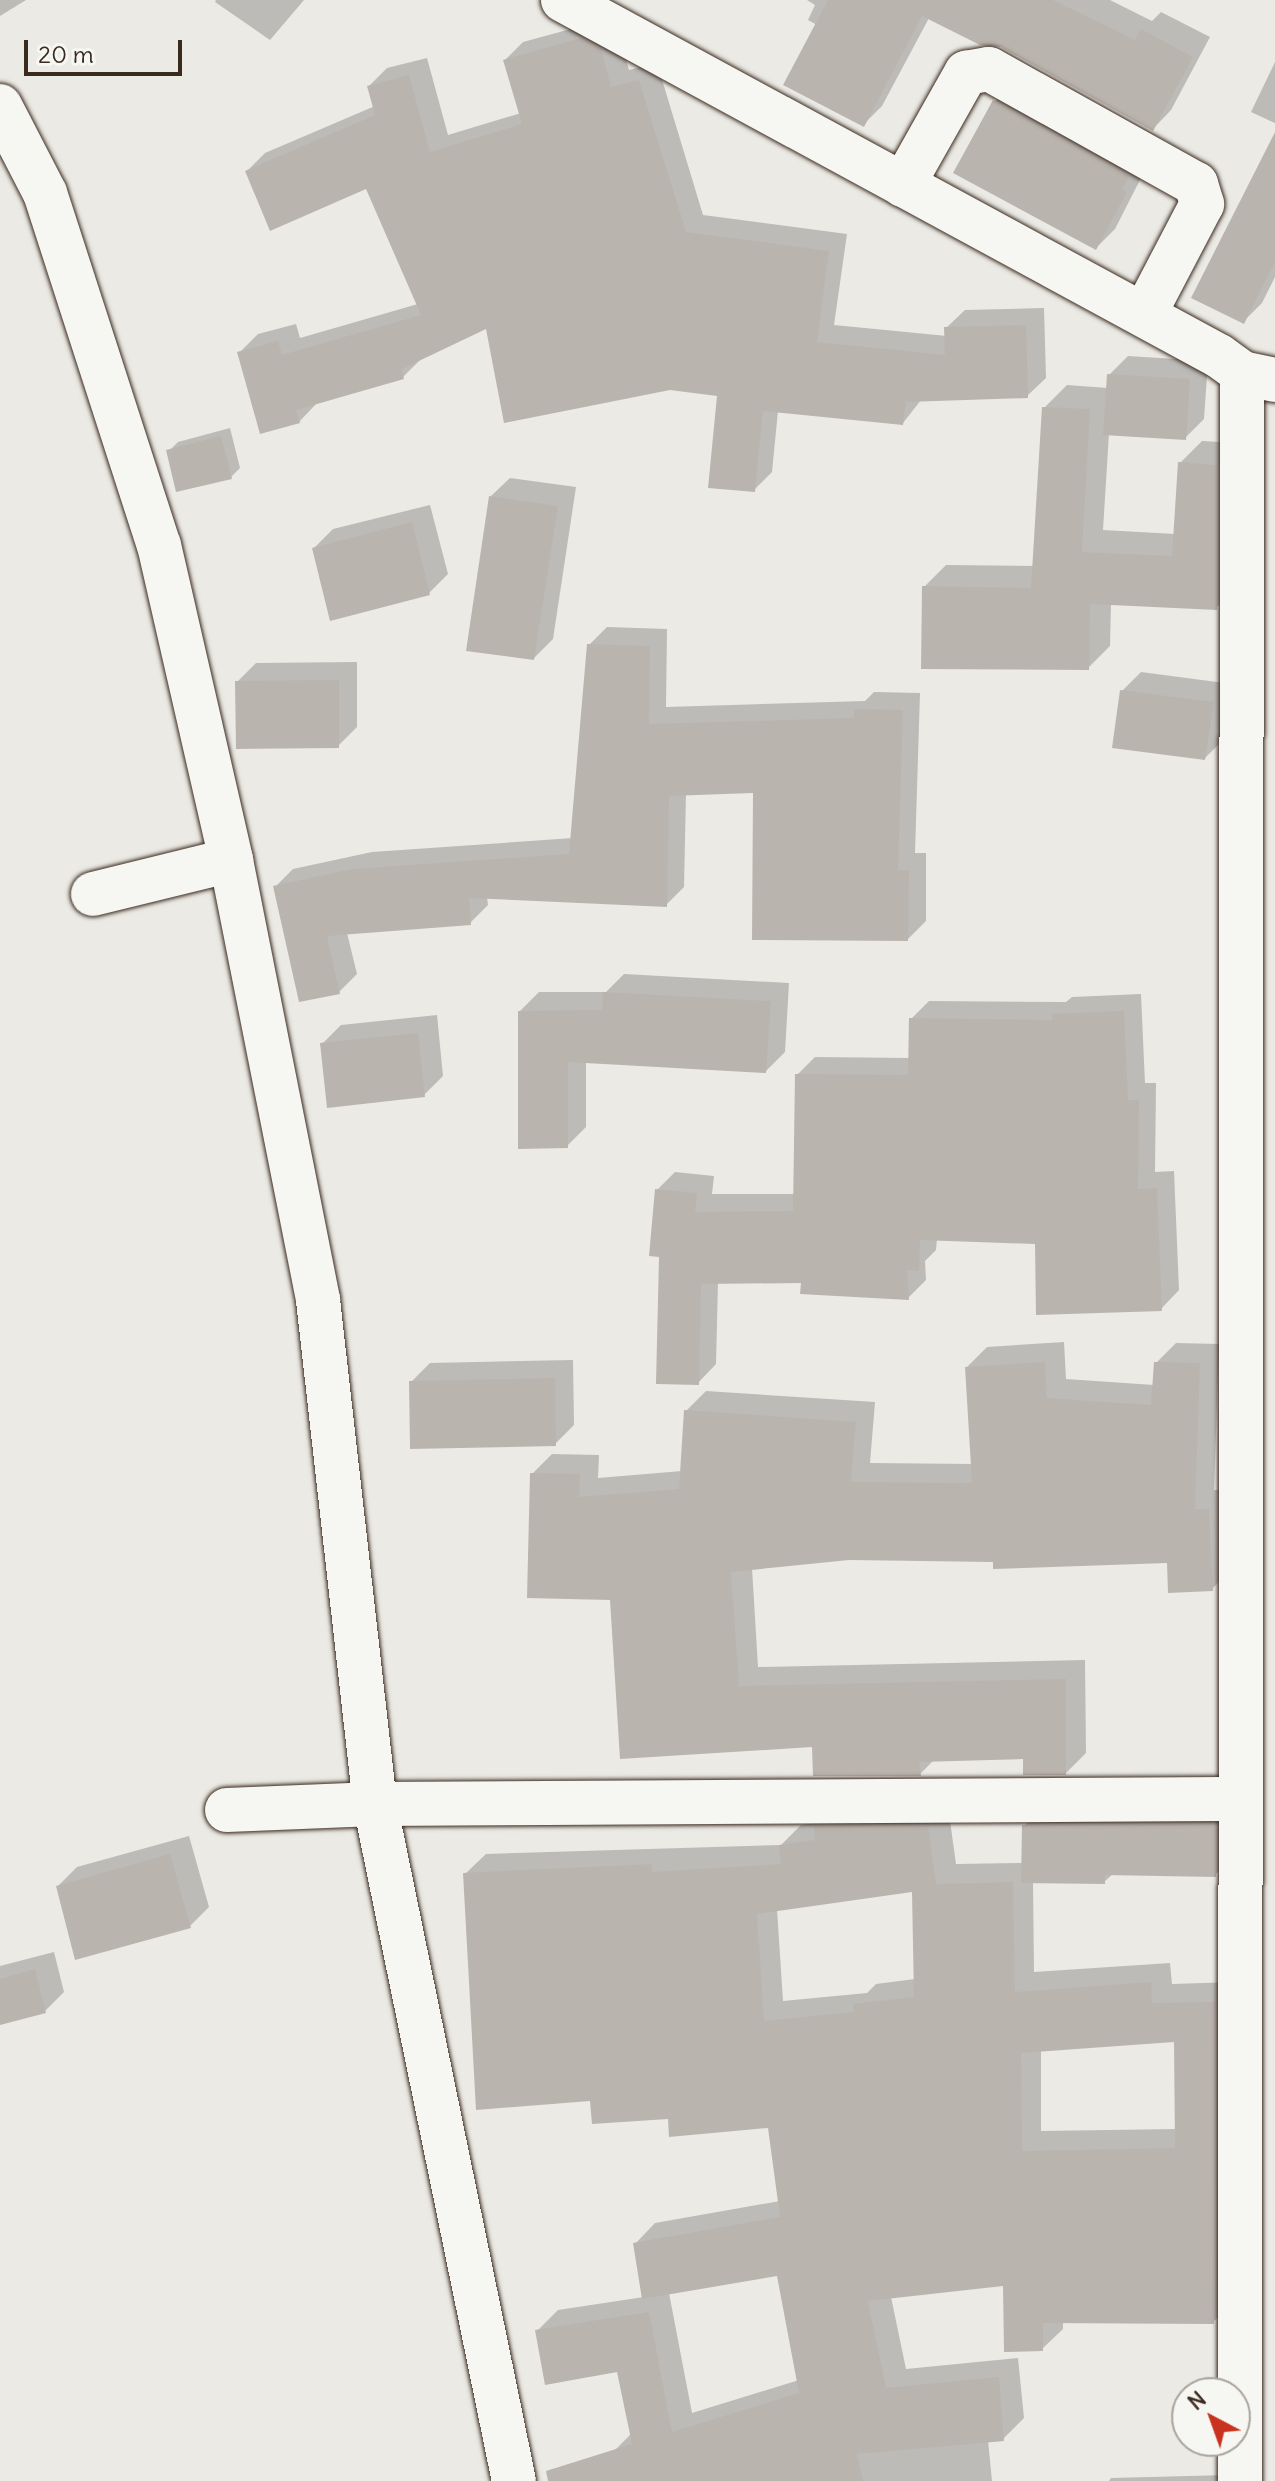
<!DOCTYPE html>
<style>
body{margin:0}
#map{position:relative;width:1275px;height:2481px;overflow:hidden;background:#ebeae5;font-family:Delius,sans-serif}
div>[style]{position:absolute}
.shadow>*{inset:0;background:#0003}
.building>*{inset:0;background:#bab4ae}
.roads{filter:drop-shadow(0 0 2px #3b2a1e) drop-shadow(0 0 2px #3b2a1e)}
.minor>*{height:44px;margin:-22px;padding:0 22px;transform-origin:22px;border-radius:22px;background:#f6f6f2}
span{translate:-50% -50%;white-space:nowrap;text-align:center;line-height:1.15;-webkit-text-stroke:7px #f6f6f2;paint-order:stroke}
.north{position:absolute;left:1171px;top:2377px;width:80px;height:80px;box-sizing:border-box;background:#f6f6f2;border:2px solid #aba49d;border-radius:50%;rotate:319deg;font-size:22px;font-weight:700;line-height:32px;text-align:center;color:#3b2a1e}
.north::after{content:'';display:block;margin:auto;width:28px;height:36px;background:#c8321e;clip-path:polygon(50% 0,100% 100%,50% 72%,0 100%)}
.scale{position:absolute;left:24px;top:40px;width:158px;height:36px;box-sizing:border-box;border:4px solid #3b2a1e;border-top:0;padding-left:10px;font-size:24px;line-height:28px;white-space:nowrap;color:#3b2a1e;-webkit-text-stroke:6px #f6f6f2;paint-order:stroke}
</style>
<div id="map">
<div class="shadow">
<div style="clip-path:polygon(0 0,26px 0,0 16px)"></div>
<div style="clip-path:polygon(304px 0,270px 40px,215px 2px,216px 0)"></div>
<div style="clip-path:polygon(807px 0,1110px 0,1152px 21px,1161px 12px,1210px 37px,1171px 110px,1153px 129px,1002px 45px,929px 18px,882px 106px,863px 125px,817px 25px,808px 20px,815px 5px)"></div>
<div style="clip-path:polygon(600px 21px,618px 31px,629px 70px,657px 63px,703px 215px,847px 234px,834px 325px,947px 336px,946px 328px,965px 310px,1044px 308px,1046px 378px,1027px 396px,921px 400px,903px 423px,778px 411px,772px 472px,754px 490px,719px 394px,487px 326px,421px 359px,403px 377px,317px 403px,299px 422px,240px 352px,258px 334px,296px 324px,300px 338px,418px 304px,367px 186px,247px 171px,265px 153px,375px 106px,369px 86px,387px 68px,427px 58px,448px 135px,521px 113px,505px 60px,523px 42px)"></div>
<div style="clip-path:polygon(1275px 62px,1275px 123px,1251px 112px)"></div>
<div style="clip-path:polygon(1014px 82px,1144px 172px,1115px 229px,1096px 248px,995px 101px)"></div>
<div style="clip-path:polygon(1275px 136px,1275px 277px,1262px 303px,1243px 322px)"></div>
<div style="clip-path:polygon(1128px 356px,1208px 361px,1204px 419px,1185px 438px,1109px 433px,1103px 530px,1175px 534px,1180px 463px,1202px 441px,1238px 443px,1238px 586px,1216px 608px,1111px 603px,1110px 646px,1088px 668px,924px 587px,946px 565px,1035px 566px,1044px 408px,1067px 385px,1108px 388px,1109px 375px)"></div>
<div style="clip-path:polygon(230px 428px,240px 468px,231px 477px,169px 451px,178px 442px)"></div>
<div style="clip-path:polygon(510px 478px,576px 487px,553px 639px,534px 658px,491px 496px)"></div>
<div style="clip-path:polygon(430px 505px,448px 574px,429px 593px,314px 548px,333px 529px)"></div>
<div style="clip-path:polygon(607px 627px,667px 629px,666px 707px,865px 701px,874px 692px,920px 693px,915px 853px,926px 853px,926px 921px,908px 939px,756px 791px,686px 793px,684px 887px,666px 905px,487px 897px,488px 905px,470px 923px,347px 933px,357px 974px,339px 992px,275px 887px,293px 869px,372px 852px,573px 838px,589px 645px)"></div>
<div style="clip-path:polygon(357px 662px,357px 727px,338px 746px,237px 682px,256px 663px)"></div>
<div style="clip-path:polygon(1141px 672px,1232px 684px,1224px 739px,1205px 758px,1122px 691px)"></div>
<div style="clip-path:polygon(624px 974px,789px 983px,785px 1052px,766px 1071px,586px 1061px,586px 1127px,567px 1146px,520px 1011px,539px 992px,606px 992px)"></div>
<div style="clip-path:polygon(1141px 994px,1145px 1083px,1156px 1083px,1155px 1172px,1174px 1171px,1179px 1290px,1161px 1309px,1037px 1242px,937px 1239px,936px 1250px,925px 1261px,926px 1280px,908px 1298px,803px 1281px,718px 1282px,716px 1364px,698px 1383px,661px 1255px,657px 1190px,675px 1172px,714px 1176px,712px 1194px,796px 1194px,797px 1075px,815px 1057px,910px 1058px,911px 1019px,929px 1001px,1066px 1002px,1072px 997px)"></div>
<div style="clip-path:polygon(437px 1015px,443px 1076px,424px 1095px,322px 1044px,341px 1025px)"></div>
<div style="clip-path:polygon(1064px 1342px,1066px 1379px,1154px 1385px,1156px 1363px,1176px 1343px,1219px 1344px,1214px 1490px,1228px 1490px,1232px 1569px,1212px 1589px,1169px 1561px,849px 1558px,752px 1568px,758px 1667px,1085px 1660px,1086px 1753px,1066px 1773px,1025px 1757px,934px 1760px,920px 1774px,814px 1745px,612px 1598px,532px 1474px,552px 1454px,599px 1455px,598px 1478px,682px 1471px,686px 1411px,706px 1391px,875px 1402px,870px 1463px,973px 1464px,967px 1367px,987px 1347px)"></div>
<div style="clip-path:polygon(573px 1360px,574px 1425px,555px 1444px,411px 1382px,430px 1363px)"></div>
<div style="clip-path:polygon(evenodd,948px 1806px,956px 1864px,1023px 1863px,1024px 1826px,1043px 1807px,1234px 1806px,1234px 1856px,1215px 1875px,1114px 1873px,1104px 1882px,1033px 1882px,1034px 1972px,1170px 1963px,1172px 1984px,1235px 1982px,1234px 2302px,1213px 2322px,1063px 2321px,1063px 2329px,1042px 2349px,1005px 2284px,891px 2297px,906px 2369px,1018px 2358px,1024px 2418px,1003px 2439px,988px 2440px,992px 2481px,623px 2481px,614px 2451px,632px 2433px,619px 2369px,538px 2330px,558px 2310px,644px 2297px,635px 2244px,655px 2223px,780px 2201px,770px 2126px,669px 2117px,592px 2099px,465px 1874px,486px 1854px,781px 1845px,801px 1825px,948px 1806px,914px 1890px,915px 1979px,876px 1984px,867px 1993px,783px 2001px,777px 1909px,914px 1890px,948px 1806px,1176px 2040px,1177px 2129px,1041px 2131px,1041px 2049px,1176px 2040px,948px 1806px,779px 2274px,799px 2380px,692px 2413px,669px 2293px,779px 2274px)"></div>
<div style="clip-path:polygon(189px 1836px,209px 1907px,190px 1926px,58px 1886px,77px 1867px)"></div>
<div style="clip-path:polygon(54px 1952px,64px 1992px,45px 2011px,0 2022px,0 1966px)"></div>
<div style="clip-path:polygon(1228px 2475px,1228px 2481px,1109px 2481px,1111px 2478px)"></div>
</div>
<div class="building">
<div style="clip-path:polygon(828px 0,1053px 0,1135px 40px,1141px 29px,1193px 57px,1153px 131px,1001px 47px,980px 45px,922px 16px,864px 127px,783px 85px)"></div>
<div style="clip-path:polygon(581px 38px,601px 49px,611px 87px,639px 80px,686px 232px,829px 251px,817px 342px,945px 355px,944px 327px,1026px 325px,1028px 398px,906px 402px,903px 425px,763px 411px,755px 492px,708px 488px,717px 396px,670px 390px,504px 423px,486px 329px,402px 369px,404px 379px,296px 410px,300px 423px,260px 434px,237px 352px,278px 341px,282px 355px,421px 315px,366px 189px,270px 231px,245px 171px,375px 115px,367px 86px,409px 75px,430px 152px,522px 124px,503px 60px)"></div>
<div style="clip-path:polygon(993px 100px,1129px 176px,1122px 189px,1127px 192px,1096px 250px,953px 173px)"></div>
<div style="clip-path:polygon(1275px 132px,1275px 261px,1244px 324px,1191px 298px)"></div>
<div style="clip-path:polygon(1107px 374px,1190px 379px,1186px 440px,1103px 435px)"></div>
<div style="clip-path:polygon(1042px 407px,1090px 409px,1082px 552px,1172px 556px,1178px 462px,1217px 465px,1217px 610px,1090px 604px,1089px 670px,921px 669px,922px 586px,1031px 588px)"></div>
<div style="clip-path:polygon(221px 436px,232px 479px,176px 492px,166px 450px)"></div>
<div style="clip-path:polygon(489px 496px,558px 506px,534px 660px,466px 651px)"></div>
<div style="clip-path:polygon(412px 522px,430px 595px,330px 621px,312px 548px)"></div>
<div style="clip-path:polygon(587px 644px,650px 646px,649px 724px,854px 718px,854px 709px,903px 710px,898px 870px,909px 870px,908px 941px,752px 940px,753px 793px,669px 796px,667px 907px,469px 898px,471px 925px,327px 936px,340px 994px,299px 1002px,273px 886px,353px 869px,569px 854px)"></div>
<div style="clip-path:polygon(339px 680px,339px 748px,236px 749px,235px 681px)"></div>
<div style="clip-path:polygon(1120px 690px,1214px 702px,1205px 760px,1112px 748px)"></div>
<div style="clip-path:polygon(603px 992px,771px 1001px,766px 1073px,568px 1062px,568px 1148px,518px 1149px,518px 1011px,602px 1010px)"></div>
<div style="clip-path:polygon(1124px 1011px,1128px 1100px,1139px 1100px,1138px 1189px,1157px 1188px,1162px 1311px,1036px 1315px,1035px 1244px,920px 1240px,919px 1271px,907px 1270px,909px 1300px,800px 1294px,801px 1283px,701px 1284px,699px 1385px,656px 1384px,659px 1257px,649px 1256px,655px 1189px,697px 1193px,695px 1212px,793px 1211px,795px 1074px,908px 1075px,909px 1018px,1052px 1020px,1052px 1014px)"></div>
<div style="clip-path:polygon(418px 1033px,425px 1097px,327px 1108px,320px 1043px)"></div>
<div style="clip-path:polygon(1045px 1362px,1047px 1398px,1151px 1405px,1154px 1362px,1200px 1363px,1195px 1509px,1209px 1509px,1213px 1591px,1168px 1593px,1167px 1563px,993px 1569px,993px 1562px,849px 1560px,731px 1572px,739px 1686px,1066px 1679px,1066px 1775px,1023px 1775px,1023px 1759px,919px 1762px,921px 1776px,813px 1776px,812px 1747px,620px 1759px,610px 1600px,527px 1598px,530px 1473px,580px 1474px,579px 1497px,679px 1489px,684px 1410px,856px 1422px,851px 1482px,972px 1483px,965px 1367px)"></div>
<div style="clip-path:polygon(555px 1378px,556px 1446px,410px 1449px,409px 1381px)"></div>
<div style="clip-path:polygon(1216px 1824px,1216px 1877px,1105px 1875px,1105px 1884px,1021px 1883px,1022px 1825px)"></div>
<div style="clip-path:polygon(evenodd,814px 1826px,928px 1826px,936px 1884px,1013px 1882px,1015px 1992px,1151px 1982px,1152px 2003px,1215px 2002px,1214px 2324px,1043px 2323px,1043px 2351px,1004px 2352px,1003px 2286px,868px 2301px,886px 2388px,999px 2377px,1004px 2441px,857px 2454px,863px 2481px,548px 2481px,546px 2471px,632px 2444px,617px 2372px,545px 2385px,535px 2330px,649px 2312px,672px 2432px,799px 2393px,777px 2276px,642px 2299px,633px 2243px,780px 2217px,768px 2128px,669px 2137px,668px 2119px,592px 2124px,590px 2101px,476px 2110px,463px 1873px,652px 1864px,652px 1872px,781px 1864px,779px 1845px,815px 1840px,814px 1826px,912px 1892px,914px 1997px,853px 2004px,854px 2012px,764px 2021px,757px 1914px,912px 1892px,814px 1826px,1174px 2042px,1175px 2148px,1022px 2151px,1021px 2053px,1174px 2042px)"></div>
<div style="clip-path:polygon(170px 1854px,191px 1928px,75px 1960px,56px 1886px)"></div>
<div style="clip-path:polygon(35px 1969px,46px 2013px,0 2025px,0 1979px)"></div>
</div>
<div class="roads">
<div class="minor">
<div style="left:563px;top:0;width:746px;rotate:28.49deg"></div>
<div style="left:1219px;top:356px;width:29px;rotate:36deg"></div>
<div style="left:1242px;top:373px;width:34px;rotate:12deg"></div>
<div style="left:0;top:106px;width:98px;rotate:62.7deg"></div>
<div style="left:45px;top:193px;width:370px;rotate:72.1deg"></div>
<div style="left:159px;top:545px;width:323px;rotate:77.1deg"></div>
<div style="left:231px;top:860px;width:449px;rotate:78.8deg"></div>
<div style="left:318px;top:1300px;width:507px;rotate:83.55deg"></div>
<div style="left:375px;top:1804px;width:691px;rotate:78.4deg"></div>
<div style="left:903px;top:185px;width:129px;rotate:-60.6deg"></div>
<div style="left:966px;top:73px;width:23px;rotate:-10deg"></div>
<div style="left:989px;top:69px;width:237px;rotate:29.1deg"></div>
<div style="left:1196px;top:184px;width:21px;rotate:73deg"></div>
<div style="left:1202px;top:204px;width:125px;rotate:117.6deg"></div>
<div style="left:93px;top:894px;width:142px;rotate:-13.8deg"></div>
<div style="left:227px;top:1810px;width:148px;rotate:-2.3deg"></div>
<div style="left:375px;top:1804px;width:865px;rotate:-0.33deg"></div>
<div style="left:1240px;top:2481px;width:2108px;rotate:-89.95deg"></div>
</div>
</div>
<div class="north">N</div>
<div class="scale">20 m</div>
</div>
